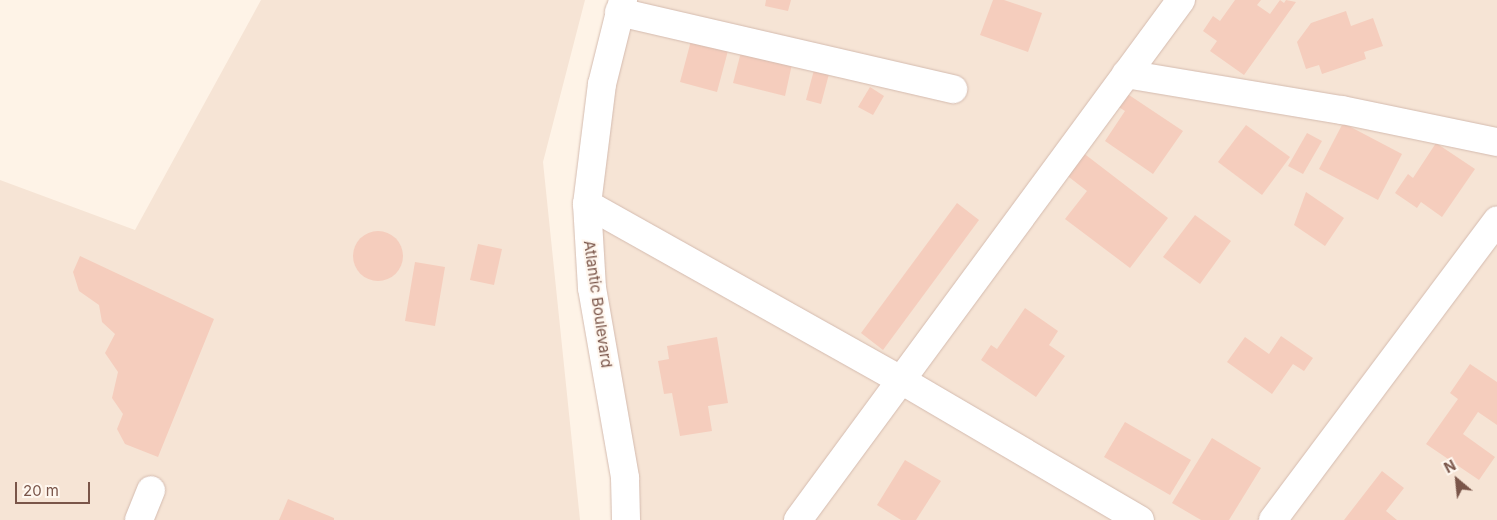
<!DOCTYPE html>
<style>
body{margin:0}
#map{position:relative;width:1497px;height:520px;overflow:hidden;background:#fef3e7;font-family:Inter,sans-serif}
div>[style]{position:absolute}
.residential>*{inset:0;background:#f6e4d5}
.building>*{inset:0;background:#f5cdbd}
.round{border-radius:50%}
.roads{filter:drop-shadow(0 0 1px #d4bbaf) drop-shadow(0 0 1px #d4bbaf)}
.minor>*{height:28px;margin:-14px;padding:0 14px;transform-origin:14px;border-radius:14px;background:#fff}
span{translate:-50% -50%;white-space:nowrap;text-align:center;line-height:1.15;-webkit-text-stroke:4px #fff7ef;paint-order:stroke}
.street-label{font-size:15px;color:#7a5549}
.north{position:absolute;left:1432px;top:455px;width:50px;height:50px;-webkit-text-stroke:4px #fff7ef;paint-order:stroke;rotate:332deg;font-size:14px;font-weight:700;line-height:20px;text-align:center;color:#7a5549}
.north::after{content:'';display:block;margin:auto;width:18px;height:22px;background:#7a5549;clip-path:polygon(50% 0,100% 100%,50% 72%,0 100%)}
.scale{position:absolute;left:15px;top:482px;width:75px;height:22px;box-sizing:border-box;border:2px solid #7a5549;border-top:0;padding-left:6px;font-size:15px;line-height:18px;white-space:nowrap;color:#7a5549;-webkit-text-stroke:4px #fff7ef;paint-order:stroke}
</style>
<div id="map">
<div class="residential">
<div style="clip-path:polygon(261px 0,585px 0,543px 162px,580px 520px,0 520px,0 180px,135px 230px)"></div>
<div style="clip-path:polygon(635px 0,1497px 0,1497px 520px,633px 520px,591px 241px,601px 114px)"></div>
</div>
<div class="building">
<div style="clip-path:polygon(766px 0,791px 0,788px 11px,765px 6px)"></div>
<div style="clip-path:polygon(993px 0,1004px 0,1042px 13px,1028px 52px,980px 35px)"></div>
<div style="clip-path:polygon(1235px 0,1261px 0,1257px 5px,1270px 14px,1280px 0,1284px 3px,1286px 0,1296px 2px,1244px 75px,1210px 51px,1217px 41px,1203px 31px,1213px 16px,1220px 21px)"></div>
<div style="clip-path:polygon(1346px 11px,1351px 26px,1373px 18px,1383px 46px,1364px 52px,1366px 59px,1322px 74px,1319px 65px,1306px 69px,1297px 42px,1311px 23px)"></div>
<div style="clip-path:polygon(696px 22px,733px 32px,717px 92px,680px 82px)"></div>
<div style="clip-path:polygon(741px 52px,792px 64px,785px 96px,733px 83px)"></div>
<div style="clip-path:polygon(814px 70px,829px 74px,821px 104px,806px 100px)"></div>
<div style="clip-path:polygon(870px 87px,884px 96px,873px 115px,858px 107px)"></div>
<div style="clip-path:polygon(1126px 93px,1183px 131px,1153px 174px,1105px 141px,1125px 111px,1117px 106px)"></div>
<div style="clip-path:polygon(1343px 123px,1402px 154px,1378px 200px,1319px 169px)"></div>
<div style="clip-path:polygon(1246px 125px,1290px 157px,1262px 195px,1218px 162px)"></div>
<div style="clip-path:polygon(1307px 133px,1322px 141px,1303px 174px,1288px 166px)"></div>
<div style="clip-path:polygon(1436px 143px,1475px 169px,1442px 217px,1421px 202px,1417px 208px,1395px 193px,1408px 174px,1413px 178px)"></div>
<div style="clip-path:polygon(1082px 152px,1168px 218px,1130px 268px,1065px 219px,1087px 191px,1065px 174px)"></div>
<div style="clip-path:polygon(1306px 192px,1344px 218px,1325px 246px,1294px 225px)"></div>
<div style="clip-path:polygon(957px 203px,979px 220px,883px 350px,861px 333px)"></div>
<div style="clip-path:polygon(1195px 215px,1231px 241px,1200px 284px,1163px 257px)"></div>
<div class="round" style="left:353px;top:231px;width:50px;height:50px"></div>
<div style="clip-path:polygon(478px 244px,502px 249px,494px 285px,470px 280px)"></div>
<div style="clip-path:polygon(80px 256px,214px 319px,158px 457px,125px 444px,117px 429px,123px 414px,112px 398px,118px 372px,105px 353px,115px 334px,102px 322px,99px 305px,79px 291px,73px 272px)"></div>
<div style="clip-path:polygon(415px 262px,445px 267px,435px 326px,405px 321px)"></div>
<div style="clip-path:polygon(1025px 308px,1058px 331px,1049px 345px,1065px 356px,1036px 397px,981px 360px,991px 345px,997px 349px)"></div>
<div style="clip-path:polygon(1281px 336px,1313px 358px,1304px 371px,1293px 364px,1272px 394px,1227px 362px,1245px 337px,1269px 354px)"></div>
<div style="clip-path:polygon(717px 337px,728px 403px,708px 406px,712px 431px,680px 436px,672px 393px,664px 394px,658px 361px,669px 359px,667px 346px)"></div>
<div style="clip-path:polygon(1470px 364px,1497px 382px,1497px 425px,1478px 412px,1463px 434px,1495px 457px,1479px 480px,1426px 444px,1458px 399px,1450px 393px)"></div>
<div style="clip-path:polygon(1125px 422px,1191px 460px,1170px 495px,1104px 457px)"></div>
<div style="clip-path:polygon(1212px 438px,1261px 468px,1229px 520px,1201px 520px,1172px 503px)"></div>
<div style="clip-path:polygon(905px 460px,941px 481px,916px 520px,901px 520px,877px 505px)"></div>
<div style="clip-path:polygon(1382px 471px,1404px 488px,1386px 511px,1397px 520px,1344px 520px)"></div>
<div style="clip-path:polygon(288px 499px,334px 518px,334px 520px,279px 520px)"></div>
</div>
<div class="roads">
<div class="minor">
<div style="left:623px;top:0;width:87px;rotate:104deg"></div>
<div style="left:602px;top:84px;width:121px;rotate:97.1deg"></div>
<div style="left:587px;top:204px;width:84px;rotate:86.6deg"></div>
<div style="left:592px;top:288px;width:193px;rotate:80.1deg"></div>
<div style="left:625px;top:478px;width:42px;rotate:88.6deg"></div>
<div style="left:619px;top:12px;width:343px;rotate:13deg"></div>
<div style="left:1126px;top:74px;width:219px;rotate:9.5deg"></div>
<div style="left:1342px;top:110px;width:158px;rotate:11.7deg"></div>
<div style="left:587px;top:204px;width:360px;rotate:29.3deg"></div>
<div style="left:901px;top:380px;width:277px;rotate:30.4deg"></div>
<div style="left:139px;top:520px;width:32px;rotate:-68deg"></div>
<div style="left:798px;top:520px;width:646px;rotate:-53.63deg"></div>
<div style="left:1273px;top:520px;width:374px;rotate:-53.2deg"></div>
</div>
</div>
<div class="street-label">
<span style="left:598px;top:304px;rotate:82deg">Atlantic Boulevard</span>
</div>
<div class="north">N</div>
<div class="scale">20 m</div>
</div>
